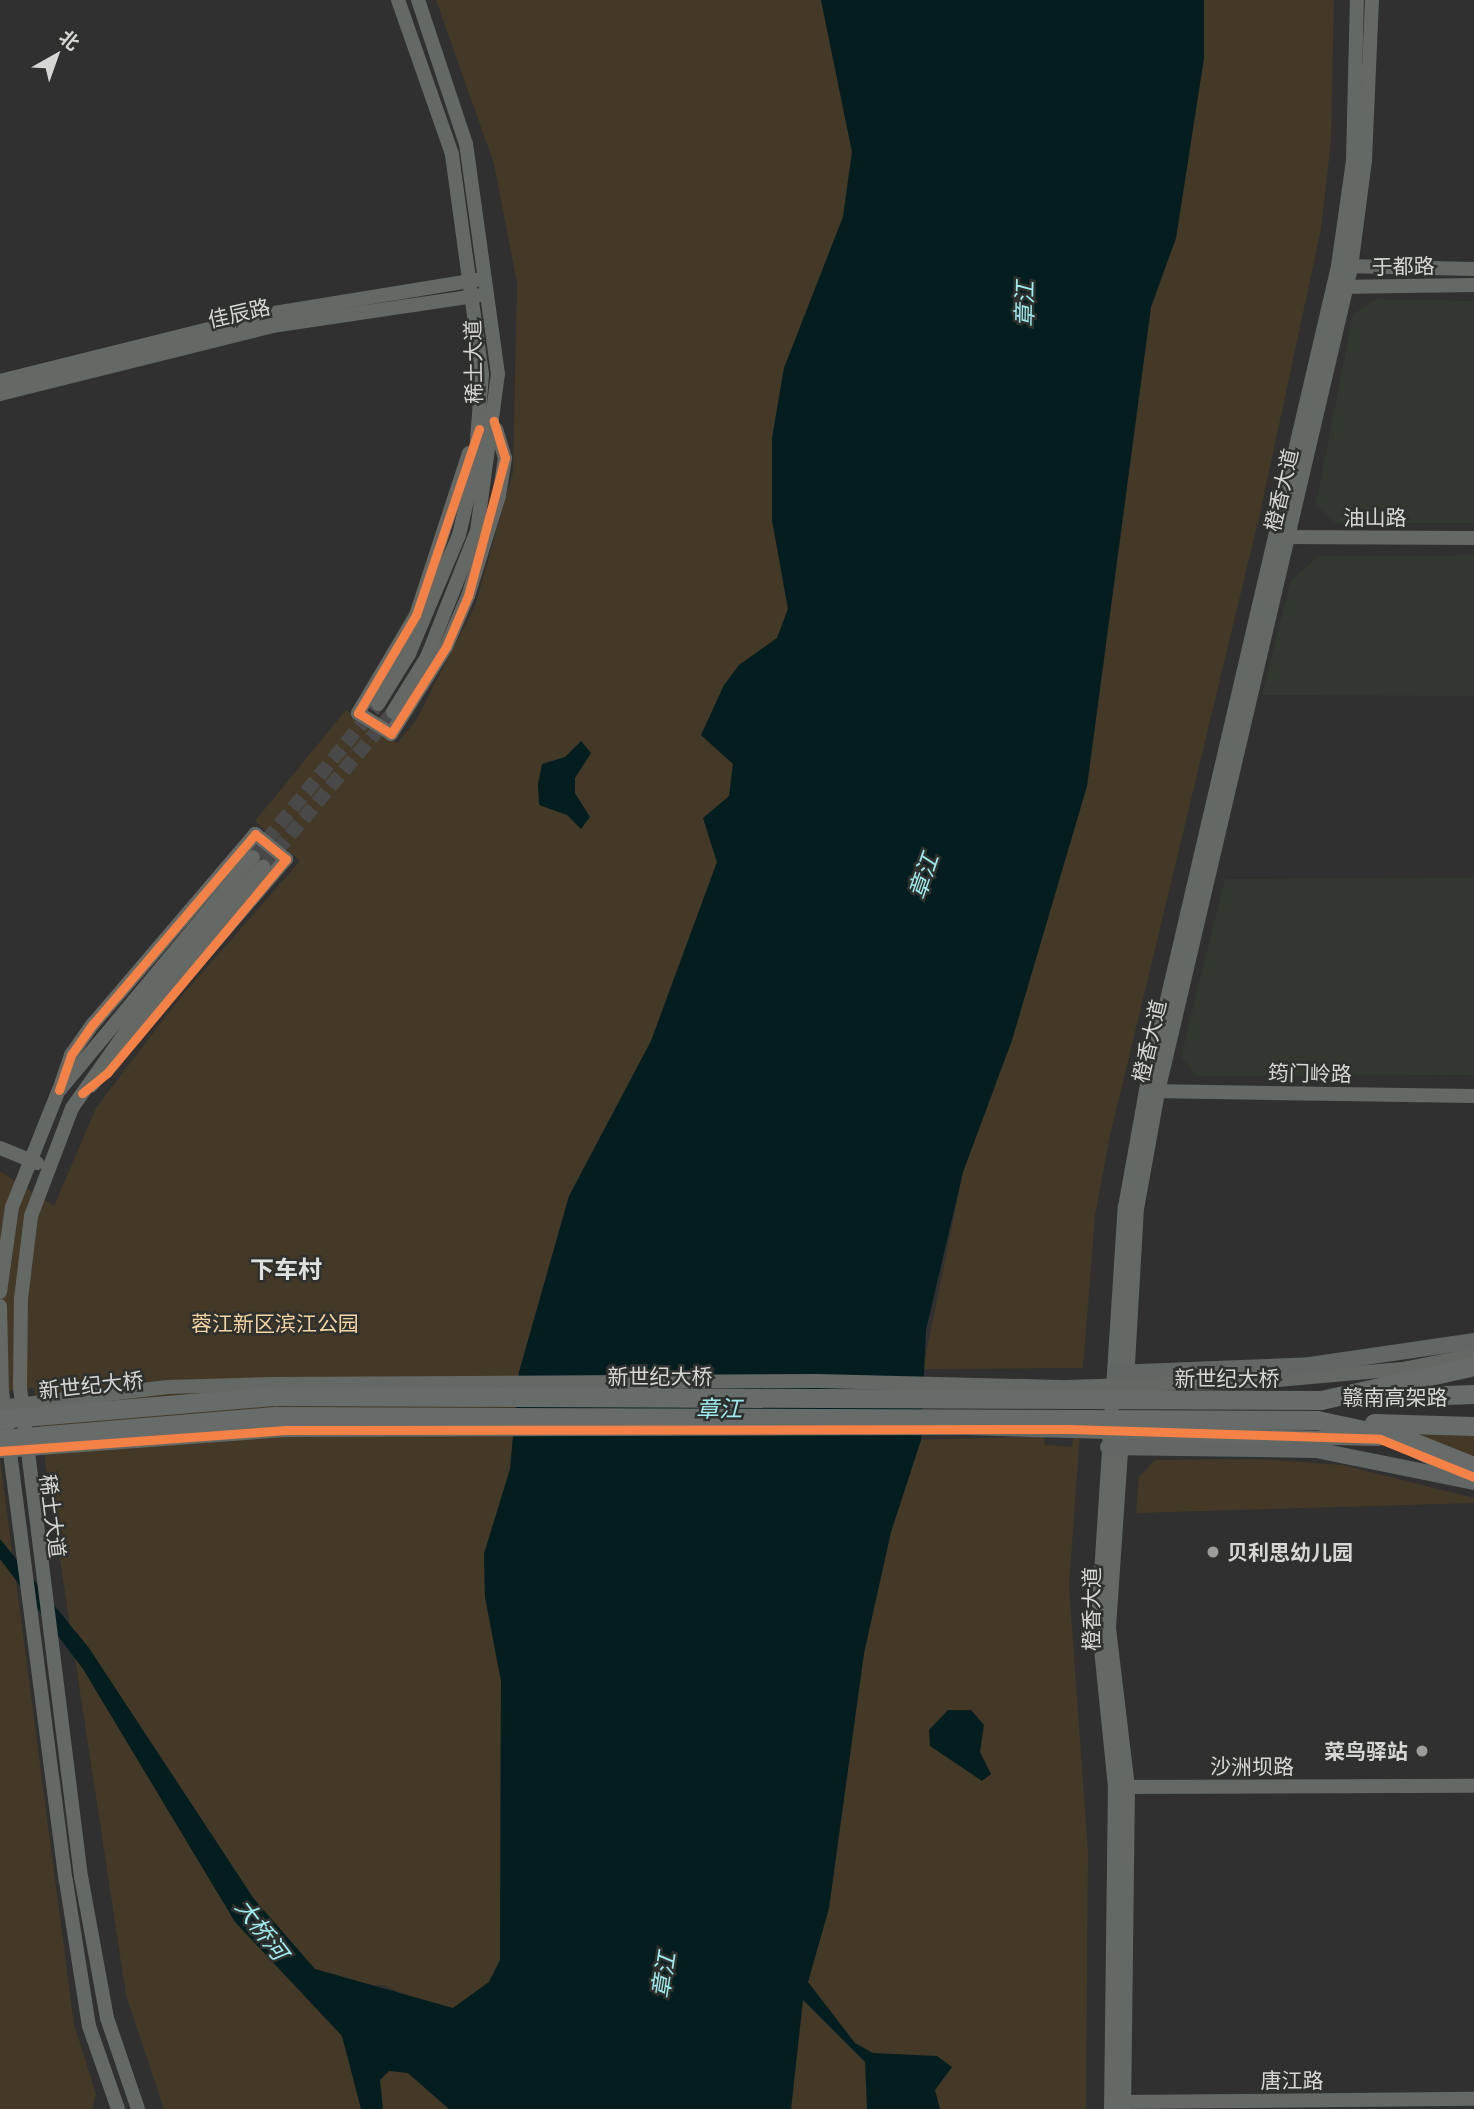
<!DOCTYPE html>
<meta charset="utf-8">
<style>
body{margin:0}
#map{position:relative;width:1474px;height:2109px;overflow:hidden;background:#2f302f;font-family:Barlow,"Noto Sans SC",sans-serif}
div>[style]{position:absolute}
.built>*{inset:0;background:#323730}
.green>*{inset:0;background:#443927}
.water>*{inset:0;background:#041e1f}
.secondary-tunnel>*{height:14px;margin-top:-7px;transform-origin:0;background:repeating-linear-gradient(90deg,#484948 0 14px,transparent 0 21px)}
.secondary>*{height:14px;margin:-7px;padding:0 7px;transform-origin:7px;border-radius:7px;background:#646966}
.primary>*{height:16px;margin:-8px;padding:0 8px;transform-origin:8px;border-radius:8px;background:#626765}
.highway>*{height:19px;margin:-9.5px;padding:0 9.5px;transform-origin:9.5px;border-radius:9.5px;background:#676c6a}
.secondary-bridge>*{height:14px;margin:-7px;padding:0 7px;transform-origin:7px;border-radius:7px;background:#646966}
.highway-bridge>*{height:19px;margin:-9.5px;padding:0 9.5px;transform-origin:9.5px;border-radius:9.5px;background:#676c6a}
.cycleway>*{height:9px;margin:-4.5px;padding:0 4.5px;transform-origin:4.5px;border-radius:4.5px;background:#f48246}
.dots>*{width:19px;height:19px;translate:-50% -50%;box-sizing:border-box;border:4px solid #2f312e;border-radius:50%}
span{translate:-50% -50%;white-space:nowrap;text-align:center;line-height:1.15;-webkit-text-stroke:5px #2f312e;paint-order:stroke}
.street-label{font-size:21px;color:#d6d7d5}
.park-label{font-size:21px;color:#f5d4a1}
.poi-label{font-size:21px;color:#d6d7d5;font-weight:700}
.left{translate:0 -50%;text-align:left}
.right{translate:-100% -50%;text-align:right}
.water-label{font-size:23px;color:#9deaed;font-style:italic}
.quarter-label{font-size:24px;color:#dee1de;font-weight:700}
.north{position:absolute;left:21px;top:21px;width:70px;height:70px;-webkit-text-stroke:5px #2f312e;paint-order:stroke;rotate:40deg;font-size:19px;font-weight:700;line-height:28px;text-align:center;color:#d6d7d5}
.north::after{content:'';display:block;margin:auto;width:24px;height:32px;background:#d6d7d5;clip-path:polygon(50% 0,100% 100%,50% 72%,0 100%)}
</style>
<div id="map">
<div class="built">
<div style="clip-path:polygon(1376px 299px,1474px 301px,1474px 523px,1335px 523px,1316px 505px,1353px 314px)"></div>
<div style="clip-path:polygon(1474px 555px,1474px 696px,1262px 695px,1291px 581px,1318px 556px)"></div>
<div style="clip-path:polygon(1474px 878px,1474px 1075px,1196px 1076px,1181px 1057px,1225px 879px)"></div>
</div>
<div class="green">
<div style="clip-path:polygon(436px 0,821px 0,852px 152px,843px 217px,784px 368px,772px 438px,772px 520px,788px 609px,777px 638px,739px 665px,701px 735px,733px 764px,729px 796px,708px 835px,717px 862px,651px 1041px,569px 1196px,519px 1372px,510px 1469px,484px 1554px,485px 1597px,501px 1681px,500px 1960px,489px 1982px,453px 2008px,418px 2002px,384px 1985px,362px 1985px,408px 2073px,449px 2109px,164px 2109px,126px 1995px,34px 1388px,0 1392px,0 1171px,54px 1206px,96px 1108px,179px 999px,300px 861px,255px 821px,346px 710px,397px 743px,415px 722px,475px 606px,513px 472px,517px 283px,494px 164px)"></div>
<div style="clip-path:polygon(1204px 0,1334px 0,1331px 141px,1321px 229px,1261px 509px,1109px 1140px,1095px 1216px,1083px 1368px,923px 1369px,963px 1172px,1012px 1040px,1087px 786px,1151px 307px,1176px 238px,1204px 58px)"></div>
<div style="clip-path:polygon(1074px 1432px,1080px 1433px,1069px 1586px,1088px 1852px,1086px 2109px,791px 2109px,803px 1999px,829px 1908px,864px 1653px,891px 1532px,921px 1440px,1044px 1436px,1045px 1445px,1072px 1447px)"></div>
<div style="clip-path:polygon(1397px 1432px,1474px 1433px,1474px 1458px)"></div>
<div style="clip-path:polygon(0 1459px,74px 2024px,96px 2094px,92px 2109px,0 2109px)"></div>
<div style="clip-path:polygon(1258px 1459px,1343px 1465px,1474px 1498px,1474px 1503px,1136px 1513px,1139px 1477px,1155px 1460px)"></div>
</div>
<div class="water">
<div style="clip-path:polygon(821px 0,1204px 0,1204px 58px,1176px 238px,1151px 307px,1087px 786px,1012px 1040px,963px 1172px,926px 1330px,921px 1440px,891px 1532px,864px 1653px,829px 1908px,808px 1982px,855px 2043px,873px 2053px,937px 2056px,952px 2067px,935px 2090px,940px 2109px,867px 2109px,865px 2062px,803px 2000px,791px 2109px,449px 2109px,408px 2073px,389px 2071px,380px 2080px,383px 2109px,361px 2109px,342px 2036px,235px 1922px,83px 1669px,0 1559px,0 1539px,89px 1648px,254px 1899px,315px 1969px,453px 2008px,489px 1982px,500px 1960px,501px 1681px,485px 1597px,484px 1554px,510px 1469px,519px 1372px,569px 1196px,651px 1041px,717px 862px,703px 818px,729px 796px,733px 764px,701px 735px,724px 685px,739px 665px,777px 638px,788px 609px,772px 520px,772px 438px,784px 368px,843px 217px,852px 152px)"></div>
<div style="clip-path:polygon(581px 741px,591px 753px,575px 778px,575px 793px,590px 817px,581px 829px,567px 815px,539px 805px,538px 784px,542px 764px,565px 757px)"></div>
<div style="clip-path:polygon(948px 1710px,971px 1710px,984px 1725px,980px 1752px,991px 1774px,982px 1781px,930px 1746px,929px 1730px)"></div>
</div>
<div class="secondary-tunnel">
<div style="left:253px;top:857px;width:198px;rotate:-50.8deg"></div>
<div style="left:263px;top:867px;width:202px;rotate:-50deg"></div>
</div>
<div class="secondary">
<div style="left:1343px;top:266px;width:131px;rotate:1.3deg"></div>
<div style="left:1337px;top:287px;width:137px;rotate:-0.8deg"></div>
<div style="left:0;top:381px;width:276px;rotate:-14deg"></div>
<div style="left:268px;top:314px;width:216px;rotate:-9.3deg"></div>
<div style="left:0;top:394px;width:280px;rotate:-14deg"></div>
<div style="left:272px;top:326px;width:211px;rotate:-8.4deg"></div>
<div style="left:469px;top:453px;width:170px;rotate:108.1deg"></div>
<div style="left:416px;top:615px;width:114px;rotate:120.6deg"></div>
<div style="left:358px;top:713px;width:39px;rotate:32deg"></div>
<div style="left:391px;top:734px;width:103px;rotate:-57.7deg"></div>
<div style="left:446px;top:647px;width:56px;rotate:-66.7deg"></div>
<div style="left:468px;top:596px;width:105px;rotate:-72.8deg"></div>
<div style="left:499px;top:496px;width:38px;rotate:-81deg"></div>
<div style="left:505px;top:458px;width:30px;rotate:-107deg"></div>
<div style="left:1282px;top:537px;width:192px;rotate:0.3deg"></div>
<div style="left:378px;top:704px;width:59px;rotate:-58.2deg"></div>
<div style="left:409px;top:654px;width:129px;rotate:-67.2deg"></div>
<div style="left:459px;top:535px;width:71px;rotate:-76.9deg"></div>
<div style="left:475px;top:466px;width:92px;rotate:-85.6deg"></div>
<div style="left:482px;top:374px;width:222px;rotate:-97.8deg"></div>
<div style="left:452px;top:154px;width:163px;rotate:-109.3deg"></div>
<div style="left:393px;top:712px;width:65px;rotate:-58.3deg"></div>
<div style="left:427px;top:657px;width:136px;rotate:-68.4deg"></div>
<div style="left:477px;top:531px;width:158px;rotate:-82.4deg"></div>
<div style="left:498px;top:374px;width:232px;rotate:-97.9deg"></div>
<div style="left:466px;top:144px;width:152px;rotate:-108.4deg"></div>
<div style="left:59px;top:1090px;width:37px;rotate:-71deg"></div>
<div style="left:71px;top:1055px;width:38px;rotate:-55deg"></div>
<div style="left:93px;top:1024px;width:250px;rotate:-49.5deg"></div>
<div style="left:255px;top:834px;width:40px;rotate:39deg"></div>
<div style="left:286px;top:859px;width:299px;rotate:130.7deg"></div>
<div style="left:1150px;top:1091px;width:324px;rotate:0.9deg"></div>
<div style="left:0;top:1148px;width:40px;rotate:22deg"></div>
<div style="left:0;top:1292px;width:86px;rotate:-82deg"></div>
<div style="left:12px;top:1207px;width:124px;rotate:-68.2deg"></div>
<div style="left:58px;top:1092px;width:305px;rotate:-50.3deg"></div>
<div style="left:0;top:1306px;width:85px;rotate:88.7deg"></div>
<div style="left:2px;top:1391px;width:494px;rotate:82.6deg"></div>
<div style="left:66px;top:1881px;width:147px;rotate:81deg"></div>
<div style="left:89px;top:2026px;width:88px;rotate:70.7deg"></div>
<div style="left:1278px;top:1380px;width:124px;rotate:-5.1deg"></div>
<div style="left:1402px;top:1369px;width:73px;rotate:-11deg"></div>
<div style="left:1127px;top:1381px;width:172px;rotate:-86.7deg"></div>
<div style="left:1137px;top:1209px;width:119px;rotate:-79.8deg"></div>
<div style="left:1158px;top:1092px;width:846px;rotate:-76.82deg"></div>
<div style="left:1351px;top:268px;width:109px;rotate:-82.6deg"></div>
<div style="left:1365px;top:160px;width:160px;rotate:-87.5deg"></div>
<div style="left:1122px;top:1437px;width:191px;rotate:93.9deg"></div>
<div style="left:1109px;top:1628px;width:160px;rotate:83.2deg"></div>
<div style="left:1128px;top:1787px;width:322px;rotate:90.7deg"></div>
<div style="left:1288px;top:1437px;width:90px;rotate:1.3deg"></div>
<div style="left:1411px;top:1449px;width:63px;rotate:25.3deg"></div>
<div style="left:1118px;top:1787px;width:356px;rotate:-0.2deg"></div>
<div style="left:1115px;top:2102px;width:359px;rotate:-0.5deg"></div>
<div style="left:138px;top:2109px;width:96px;rotate:-108.8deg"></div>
<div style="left:107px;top:2018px;width:143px;rotate:-100.4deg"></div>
<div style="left:81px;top:1877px;width:492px;rotate:-97.1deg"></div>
<div style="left:20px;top:1389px;width:90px;rotate:-89.4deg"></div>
<div style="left:21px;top:1299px;width:84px;rotate:-83.1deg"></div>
<div style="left:31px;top:1216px;width:116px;rotate:-69.2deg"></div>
<div style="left:72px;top:1108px;width:126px;rotate:-54.7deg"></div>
<div style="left:145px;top:1005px;width:182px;rotate:-49.5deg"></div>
<div style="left:1111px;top:2109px;width:322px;rotate:-89.3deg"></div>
<div style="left:1115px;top:1787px;width:168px;rotate:-95.8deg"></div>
<div style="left:1098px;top:1620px;width:414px;rotate:-86.3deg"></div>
<div style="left:1125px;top:1207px;width:119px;rotate:-79.8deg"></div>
<div style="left:1146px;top:1090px;width:846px;rotate:-76.88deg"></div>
<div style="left:1338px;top:266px;width:107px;rotate:-81.9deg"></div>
<div style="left:1353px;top:160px;width:160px;rotate:-88.6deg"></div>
</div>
<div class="primary">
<div style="left:1115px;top:1373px;width:195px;rotate:-2.3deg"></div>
<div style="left:1310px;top:1365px;width:166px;rotate:-8.3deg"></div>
<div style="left:1108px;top:1447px;width:208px;rotate:0.8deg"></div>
<div style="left:1316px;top:1450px;width:161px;rotate:11.4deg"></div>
</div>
<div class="highway">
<div style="left:1361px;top:1398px;width:113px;rotate:-2deg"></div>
<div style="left:1321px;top:1400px;width:157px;rotate:-12.5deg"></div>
<div style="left:1317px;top:1420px;width:91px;rotate:12.1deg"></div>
<div style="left:1406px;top:1439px;width:73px;rotate:21.7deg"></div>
<div style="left:1374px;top:1423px;width:100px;rotate:1.7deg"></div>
</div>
<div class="secondary-bridge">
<div style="left:0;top:1407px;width:169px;rotate:-6.8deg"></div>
<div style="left:168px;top:1387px;width:107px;rotate:-1.6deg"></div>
<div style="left:275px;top:1384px;width:542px;rotate:-0.32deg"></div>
<div style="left:817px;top:1381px;width:251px;rotate:1.4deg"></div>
<div style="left:1068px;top:1387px;width:210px;rotate:-1.9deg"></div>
<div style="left:0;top:1451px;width:286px;rotate:-4.2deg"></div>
<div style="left:285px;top:1430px;width:681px;rotate:-0.17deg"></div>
<div style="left:966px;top:1428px;width:322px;rotate:1.6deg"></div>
</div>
<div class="highway-bridge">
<div style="left:0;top:1419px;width:276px;rotate:-4.8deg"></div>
<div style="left:275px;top:1396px;width:1046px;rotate:0.22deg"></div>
<div style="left:0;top:1439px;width:277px;rotate:-4.8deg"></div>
<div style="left:276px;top:1416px;width:1041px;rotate:0.22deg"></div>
</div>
<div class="cycleway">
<div style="left:479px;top:429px;width:196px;rotate:108.7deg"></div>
<div style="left:416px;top:615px;width:114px;rotate:120.6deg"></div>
<div style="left:358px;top:713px;width:39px;rotate:32deg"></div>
<div style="left:391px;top:734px;width:103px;rotate:-57.7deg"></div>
<div style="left:446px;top:647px;width:56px;rotate:-66.7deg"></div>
<div style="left:468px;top:596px;width:143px;rotate:-75deg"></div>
<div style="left:505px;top:458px;width:39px;rotate:-107deg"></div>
<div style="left:59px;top:1090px;width:37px;rotate:-71deg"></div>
<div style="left:71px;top:1055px;width:38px;rotate:-55deg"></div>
<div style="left:93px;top:1024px;width:250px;rotate:-49.5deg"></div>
<div style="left:255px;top:834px;width:40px;rotate:39deg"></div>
<div style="left:286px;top:859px;width:279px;rotate:129.9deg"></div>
<div style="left:107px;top:1073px;width:32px;rotate:141deg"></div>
<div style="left:0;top:1451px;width:286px;rotate:-4.2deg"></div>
<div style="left:285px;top:1430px;width:784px;rotate:-0.07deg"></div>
<div style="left:1069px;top:1429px;width:311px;rotate:1.8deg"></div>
<div style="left:1380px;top:1439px;width:101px;rotate:22deg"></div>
</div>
<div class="dots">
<div style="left:1213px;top:1552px;background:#9c9d9b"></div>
<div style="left:1422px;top:1751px;background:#9c9d9b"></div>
</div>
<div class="street-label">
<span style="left:1403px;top:266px;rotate:-1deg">于都路</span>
<span style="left:239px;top:313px;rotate:-13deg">佳辰路</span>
<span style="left:473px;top:362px;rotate:-91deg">稀土大道</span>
<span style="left:1281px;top:490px;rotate:-77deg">橙香大道</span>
<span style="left:1375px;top:517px">油山路</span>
<span style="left:1149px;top:1041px;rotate:-77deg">橙香大道</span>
<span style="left:1310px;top:1073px;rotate:1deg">筠门岭路</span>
<span style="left:660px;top:1376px">新世纪大桥</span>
<span style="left:1227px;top:1378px">新世纪大桥</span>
<span style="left:91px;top:1385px;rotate:-6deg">新世纪大桥</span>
<span style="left:1395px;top:1397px">赣南高架路</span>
<span style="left:53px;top:1516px;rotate:83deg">稀土大道</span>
<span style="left:1091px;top:1609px;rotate:-90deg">橙香大道</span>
<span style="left:1252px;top:1766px">沙洲坝路</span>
<span style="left:1292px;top:2080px">唐江路</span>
</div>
<div class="park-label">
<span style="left:275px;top:1323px">蓉江新区滨江公园</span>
</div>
<div class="poi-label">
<span class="left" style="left:1227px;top:1552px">贝利思幼儿园</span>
<span class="right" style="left:1408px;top:1751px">菜鸟驿站</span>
</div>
<div class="water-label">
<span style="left:1024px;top:304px;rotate:-89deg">章江</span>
<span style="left:923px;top:876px;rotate:-71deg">章江</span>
<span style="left:719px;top:1408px">章江</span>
<span style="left:262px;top:1929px;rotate:53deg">大桥河</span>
<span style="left:663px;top:1975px;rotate:-81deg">章江</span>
</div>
<div class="quarter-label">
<span style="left:286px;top:1269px">下车村</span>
</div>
<div class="north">北</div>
</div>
